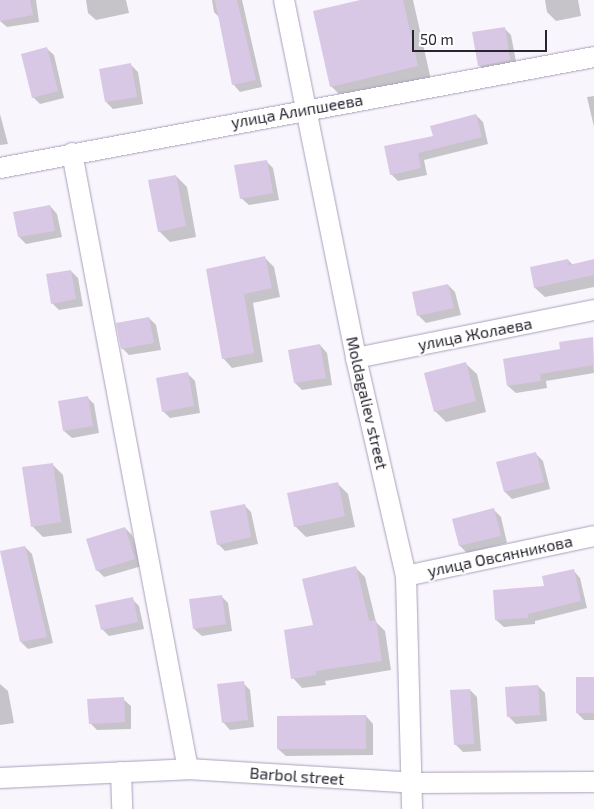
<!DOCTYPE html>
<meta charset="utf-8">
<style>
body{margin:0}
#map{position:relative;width:594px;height:809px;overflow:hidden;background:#f8f5fc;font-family:"Exo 2",sans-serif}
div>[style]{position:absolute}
.shadow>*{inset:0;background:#0003}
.building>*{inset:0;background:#d9c8e5}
.roads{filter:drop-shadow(0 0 1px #aba0bd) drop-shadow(0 0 1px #aba0bd)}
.minor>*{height:20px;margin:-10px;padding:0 10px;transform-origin:10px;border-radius:10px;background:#fff}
span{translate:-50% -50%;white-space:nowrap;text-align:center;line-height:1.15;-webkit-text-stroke:4px #fff;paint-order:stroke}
.street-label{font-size:16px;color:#292530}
.scale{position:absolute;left:412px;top:30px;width:135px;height:22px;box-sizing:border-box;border:2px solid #292530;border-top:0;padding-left:6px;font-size:15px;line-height:18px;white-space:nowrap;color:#292530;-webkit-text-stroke:4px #fff;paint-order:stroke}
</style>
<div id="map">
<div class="shadow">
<div style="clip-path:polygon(0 0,36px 0,39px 22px,7px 27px,0 21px)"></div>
<div style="clip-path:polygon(86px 0,126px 0,129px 13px,96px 20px,88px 13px)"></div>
<div style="clip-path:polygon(212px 0,242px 0,262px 87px,240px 92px,233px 84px,220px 18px,214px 12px)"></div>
<div style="clip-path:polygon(365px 0,413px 0,431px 80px,344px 99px,331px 86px)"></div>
<div style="clip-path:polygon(545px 0,578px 0,581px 16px,556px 21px,547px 12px)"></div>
<div style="clip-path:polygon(504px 28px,511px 35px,517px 67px,486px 72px,479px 65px)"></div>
<div style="clip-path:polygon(46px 48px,54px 55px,64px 98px,40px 104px,33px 97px)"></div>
<div style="clip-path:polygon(130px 64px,138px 72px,143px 104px,113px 109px,106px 102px)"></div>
<div style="clip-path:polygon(594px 96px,594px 127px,587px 97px)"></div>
<div style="clip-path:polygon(0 114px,8px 144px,0 145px)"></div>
<div style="clip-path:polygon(476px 115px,483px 122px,488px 144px,424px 160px,427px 175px,398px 181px,391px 174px,434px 137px)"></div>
<div style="clip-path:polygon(266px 161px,273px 168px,279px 200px,249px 205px,241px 198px)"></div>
<div style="clip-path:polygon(176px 176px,187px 187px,196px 237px,170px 242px,159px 231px)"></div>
<div style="clip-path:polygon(50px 206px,57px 214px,62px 237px,26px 244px,19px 237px)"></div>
<div style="clip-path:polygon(265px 258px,274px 267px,280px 297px,253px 303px,263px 362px,232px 368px,223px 358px,207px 270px)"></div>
<div style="clip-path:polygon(568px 260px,573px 265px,594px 261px,594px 287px,545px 297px,535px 288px,531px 268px)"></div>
<div style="clip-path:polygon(71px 271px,78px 278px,83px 306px,59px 310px,52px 303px)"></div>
<div style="clip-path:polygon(448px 285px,455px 292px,461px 315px,426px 323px,419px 316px,413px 293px)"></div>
<div style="clip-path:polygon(149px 318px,156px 325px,161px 350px,129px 355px,122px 348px)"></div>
<div style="clip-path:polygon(592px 338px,594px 373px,546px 381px,547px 388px,516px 393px,508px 386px,504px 360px,562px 350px)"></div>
<div style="clip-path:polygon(320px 345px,327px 353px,332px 385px,302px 390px,295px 383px)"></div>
<div style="clip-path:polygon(466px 364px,477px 374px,486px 412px,446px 422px,435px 411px)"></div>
<div style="clip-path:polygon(188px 374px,195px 381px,200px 413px,170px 418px,163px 411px)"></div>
<div style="clip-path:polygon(87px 397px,94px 404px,99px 433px,72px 438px,64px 431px)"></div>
<div style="clip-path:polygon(536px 454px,543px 461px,550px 489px,512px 499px,505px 492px,498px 463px)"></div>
<div style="clip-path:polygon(52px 464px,63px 475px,72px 533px,43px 537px,32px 526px)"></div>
<div style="clip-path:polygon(338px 484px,348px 494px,355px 527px,306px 537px,295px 526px)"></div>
<div style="clip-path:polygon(244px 505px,251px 512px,258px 544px,225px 551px,218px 544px)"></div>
<div style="clip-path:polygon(494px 510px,501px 517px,507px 543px,467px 553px,460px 546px,454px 520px)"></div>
<div style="clip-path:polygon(125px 528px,132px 535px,142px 566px,104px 577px,97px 570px)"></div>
<div style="clip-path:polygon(25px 547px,32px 554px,53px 643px,28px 649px,21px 642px)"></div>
<div style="clip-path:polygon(355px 567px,365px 577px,376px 622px,385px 631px,391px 670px,325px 681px,326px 685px,302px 688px,293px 678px,315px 626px)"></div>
<div style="clip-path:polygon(573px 570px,580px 578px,587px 608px,535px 621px,535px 624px,504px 627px,496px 620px)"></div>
<div style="clip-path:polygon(221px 596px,228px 603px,232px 631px,202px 636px,194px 629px)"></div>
<div style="clip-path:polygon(132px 599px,139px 606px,144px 629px,109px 636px,102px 629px)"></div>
<div style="clip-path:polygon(594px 679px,594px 720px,584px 720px,577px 713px)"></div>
<div style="clip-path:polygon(243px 683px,250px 690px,254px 727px,230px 730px,223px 722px)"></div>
<div style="clip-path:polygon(0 684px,8px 691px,14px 723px,0 725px)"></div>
<div style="clip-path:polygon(538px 686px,545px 693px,547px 721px,516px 724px,509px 717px)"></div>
<div style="clip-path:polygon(470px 690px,477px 697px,481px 751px,463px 752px,456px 745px)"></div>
<div style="clip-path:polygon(123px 699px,131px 706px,131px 729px,97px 730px,90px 723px)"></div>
<div style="clip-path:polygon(366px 716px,373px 724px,373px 755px,286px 756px,278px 749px)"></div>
</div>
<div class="building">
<div style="clip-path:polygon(0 0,30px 0,33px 15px,0 21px)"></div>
<div style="clip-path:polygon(215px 0,237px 0,256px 80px,232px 85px)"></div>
<div style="clip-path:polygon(360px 0,403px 0,418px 66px,330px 87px,313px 11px)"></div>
<div style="clip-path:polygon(505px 27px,510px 60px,478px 66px,472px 32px)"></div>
<div style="clip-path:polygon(47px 47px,58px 91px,32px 98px,21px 54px)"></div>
<div style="clip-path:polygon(131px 63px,137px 97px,105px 102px,99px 69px)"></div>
<div style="clip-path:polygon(476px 114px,482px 137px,418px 153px,421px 168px,390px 175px,384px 146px,433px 136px,430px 126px)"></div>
<div style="clip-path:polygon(267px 160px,273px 193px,240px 199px,234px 165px)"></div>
<div style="clip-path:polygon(176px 175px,186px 226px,158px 232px,148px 180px)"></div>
<div style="clip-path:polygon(50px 205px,55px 231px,18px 237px,13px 212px)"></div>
<div style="clip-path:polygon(265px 256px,272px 288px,244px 294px,254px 353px,222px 359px,206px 269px)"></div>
<div style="clip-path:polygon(568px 259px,569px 265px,594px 259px,594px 275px,534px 288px,530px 267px)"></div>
<div style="clip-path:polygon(71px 270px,76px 299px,51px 304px,46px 274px)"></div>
<div style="clip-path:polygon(448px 284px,454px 308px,417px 316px,412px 292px)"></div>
<div style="clip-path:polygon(149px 317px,154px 343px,121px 349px,116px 323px)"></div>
<div style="clip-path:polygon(593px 337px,594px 365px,540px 374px,541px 381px,507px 386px,503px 359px,560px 349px,559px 342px)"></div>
<div style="clip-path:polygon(320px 344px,326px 378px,294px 383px,288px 350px)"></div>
<div style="clip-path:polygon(466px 362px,476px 401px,434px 412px,424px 373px)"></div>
<div style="clip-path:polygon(188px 372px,194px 406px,162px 412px,156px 378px)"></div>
<div style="clip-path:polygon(88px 396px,93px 426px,63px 431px,58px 401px)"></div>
<div style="clip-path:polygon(536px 452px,544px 482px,504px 492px,496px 462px)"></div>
<div style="clip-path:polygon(53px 463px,61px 522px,31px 527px,22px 467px)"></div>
<div style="clip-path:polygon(338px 482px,345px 516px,294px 527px,287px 493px)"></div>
<div style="clip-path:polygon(245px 504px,251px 537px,217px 545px,210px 511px)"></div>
<div style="clip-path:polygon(494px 508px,501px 536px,459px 546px,452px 519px)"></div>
<div style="clip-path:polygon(125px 527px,135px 559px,96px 571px,86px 539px)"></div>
<div style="clip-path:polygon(25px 546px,47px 637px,20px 642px,0 551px)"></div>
<div style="clip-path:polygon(356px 566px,369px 621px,376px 620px,382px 661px,316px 671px,316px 675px,291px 679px,284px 630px,313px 625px,302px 579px)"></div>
<div style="clip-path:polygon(574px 569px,581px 601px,528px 614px,528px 618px,495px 620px,493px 590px,544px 586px,542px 576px)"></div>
<div style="clip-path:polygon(222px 595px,226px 624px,193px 629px,189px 599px)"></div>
<div style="clip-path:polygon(133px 597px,138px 622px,101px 630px,95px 605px)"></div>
<div style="clip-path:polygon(576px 677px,594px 677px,594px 713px,576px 713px)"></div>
<div style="clip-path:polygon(244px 681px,248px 720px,222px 723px,217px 684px)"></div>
<div style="clip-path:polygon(538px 685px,540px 715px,507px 717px,505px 687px)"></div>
<div style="clip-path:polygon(470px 689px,474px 744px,454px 745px,450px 690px)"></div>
<div style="clip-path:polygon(124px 697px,125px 722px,89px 724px,87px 699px)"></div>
<div style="clip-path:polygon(366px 715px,366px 749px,277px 749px,277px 716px)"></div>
</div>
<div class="roads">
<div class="minor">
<div style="left:284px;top:0;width:365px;rotate:78.6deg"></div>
<div style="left:356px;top:358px;width:224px;rotate:77.1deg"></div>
<div style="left:406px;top:576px;width:233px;rotate:88.5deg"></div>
<div style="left:72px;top:153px;width:627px;rotate:79.34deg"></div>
<div style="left:0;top:168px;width:604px;rotate:-10.58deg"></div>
<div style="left:356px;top:358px;width:243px;rotate:-11.4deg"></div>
<div style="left:406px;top:576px;width:192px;rotate:-12deg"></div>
<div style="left:121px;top:772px;width:37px;rotate:88deg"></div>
<div style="left:0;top:778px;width:188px;rotate:-2.7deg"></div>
<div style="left:188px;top:769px;width:226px;rotate:3.5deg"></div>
<div style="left:414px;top:783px;width:180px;rotate:-0.3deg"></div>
</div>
</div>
<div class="street-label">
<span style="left:297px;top:111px;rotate:-10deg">улица Алипшеева</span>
<span style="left:475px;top:334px;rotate:-11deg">улица Жолаева</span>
<span style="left:367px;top:403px;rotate:77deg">Moldagaliev street</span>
<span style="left:500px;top:556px;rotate:-12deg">улица Овсянникова</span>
<span style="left:297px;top:776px;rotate:4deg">Barbol street</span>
</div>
<div class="scale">50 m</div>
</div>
